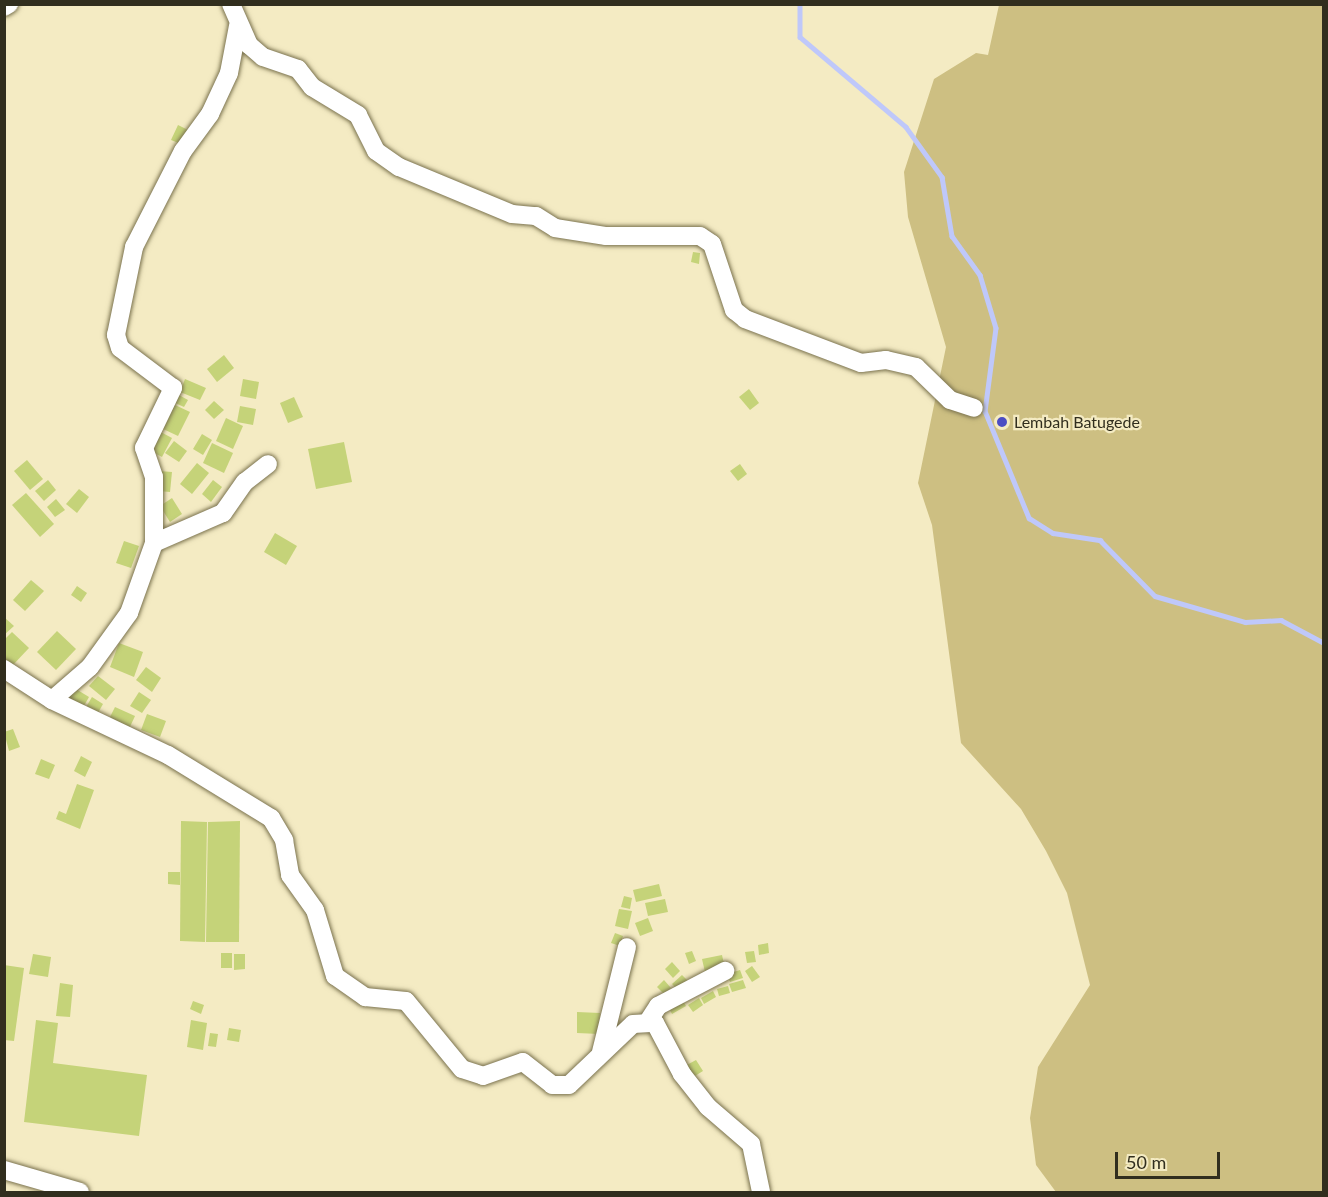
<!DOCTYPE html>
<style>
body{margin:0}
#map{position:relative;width:1328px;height:1197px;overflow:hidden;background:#f4ebc3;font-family:Lato,sans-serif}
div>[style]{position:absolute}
.green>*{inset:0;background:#cdbf82}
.stream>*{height:4.5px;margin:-2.25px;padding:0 2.25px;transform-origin:2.25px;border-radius:2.25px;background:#bfc8fa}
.building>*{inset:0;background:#c5d379}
.roads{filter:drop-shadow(0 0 2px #7a724e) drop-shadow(0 0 2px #7a724e)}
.minor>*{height:18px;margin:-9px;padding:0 9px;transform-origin:9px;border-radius:9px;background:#fff}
.dots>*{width:16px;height:16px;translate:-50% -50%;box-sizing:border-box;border:3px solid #f4ebc3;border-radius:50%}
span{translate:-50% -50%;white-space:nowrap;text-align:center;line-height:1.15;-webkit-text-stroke:4.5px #f4ebc3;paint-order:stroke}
.poi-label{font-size:16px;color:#312e1e}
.left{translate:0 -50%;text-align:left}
.frame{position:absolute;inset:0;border:6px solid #312e1e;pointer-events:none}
.scale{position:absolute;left:1115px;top:1152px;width:105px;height:27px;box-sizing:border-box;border:3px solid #312e1e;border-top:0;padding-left:8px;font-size:18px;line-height:21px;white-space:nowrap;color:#312e1e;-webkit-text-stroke:4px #f4ebc3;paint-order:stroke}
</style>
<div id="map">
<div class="green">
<div style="clip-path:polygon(999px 5px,1323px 5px,1323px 1192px,1056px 1192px,1036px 1165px,1030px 1118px,1038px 1067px,1090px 985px,1067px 893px,1046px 851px,1021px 809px,961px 743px,932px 525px,918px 483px,946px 347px,908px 217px,904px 172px,934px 79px,976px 53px,988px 55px)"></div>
</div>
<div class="stream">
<div style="left:800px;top:4px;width:33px;rotate:90deg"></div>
<div style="left:800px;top:37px;width:139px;rotate:40.3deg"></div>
<div style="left:906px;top:127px;width:62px;rotate:54.2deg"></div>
<div style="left:942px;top:177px;width:60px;rotate:80.4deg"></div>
<div style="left:952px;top:236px;width:48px;rotate:54.3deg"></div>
<div style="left:980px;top:275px;width:55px;rotate:73.2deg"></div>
<div style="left:996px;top:328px;width:84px;rotate:97.5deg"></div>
<div style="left:985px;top:411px;width:116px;rotate:67.6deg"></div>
<div style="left:1029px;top:518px;width:28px;rotate:32deg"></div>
<div style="left:1053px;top:533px;width:48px;rotate:8.5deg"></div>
<div style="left:1100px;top:540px;width:78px;rotate:45.5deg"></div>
<div style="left:1155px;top:596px;width:94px;rotate:16.1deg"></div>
<div style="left:1245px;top:622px;width:36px;rotate:-3deg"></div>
<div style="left:1281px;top:620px;width:49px;rotate:28.1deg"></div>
</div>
<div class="building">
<div style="clip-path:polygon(178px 125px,188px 130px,181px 144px,171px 140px)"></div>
<div style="clip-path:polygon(693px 252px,700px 253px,699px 264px,691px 262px)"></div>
<div style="clip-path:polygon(224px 355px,234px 368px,217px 382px,207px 369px)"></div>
<div style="clip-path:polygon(185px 379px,206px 388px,200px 400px,180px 392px)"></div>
<div style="clip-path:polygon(243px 379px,259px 382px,256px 399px,240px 396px)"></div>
<div style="clip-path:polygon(749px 389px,759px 403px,750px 410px,739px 397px)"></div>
<div style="clip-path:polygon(177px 394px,188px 400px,184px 407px,173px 402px)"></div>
<div style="clip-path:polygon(294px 397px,303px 417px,288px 423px,280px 403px)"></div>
<div style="clip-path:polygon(214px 401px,224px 410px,214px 419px,205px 410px)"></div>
<div style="clip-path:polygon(173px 404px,190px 412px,178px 436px,161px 428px)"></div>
<div style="clip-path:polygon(240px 406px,256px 409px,253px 425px,237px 422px)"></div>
<div style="clip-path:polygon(226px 418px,243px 426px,233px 449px,216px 441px)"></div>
<div style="clip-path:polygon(157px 430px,172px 438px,162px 457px,147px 449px)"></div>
<div style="clip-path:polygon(202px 434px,212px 440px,203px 455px,193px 449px)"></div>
<div style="clip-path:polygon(174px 441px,187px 451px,179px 462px,165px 453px)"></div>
<div style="clip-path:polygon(344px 442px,352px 482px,316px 489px,308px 449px)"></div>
<div style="clip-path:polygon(212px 443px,233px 453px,224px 473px,203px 463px)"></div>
<div style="clip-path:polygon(27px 460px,43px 479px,30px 490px,14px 471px)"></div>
<div style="clip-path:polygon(197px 463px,209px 473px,192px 494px,180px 484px)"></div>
<div style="clip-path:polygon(740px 464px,747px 474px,738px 481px,730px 471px)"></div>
<div style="clip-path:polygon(159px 471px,172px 472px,170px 492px,158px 491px)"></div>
<div style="clip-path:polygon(48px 480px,56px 490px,44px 501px,35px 491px)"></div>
<div style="clip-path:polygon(213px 480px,222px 487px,211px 502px,202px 494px)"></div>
<div style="clip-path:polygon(79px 489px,89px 497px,77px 513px,66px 504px)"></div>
<div style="clip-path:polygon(26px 493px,54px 524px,40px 537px,12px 505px)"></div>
<div style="clip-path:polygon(172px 498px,182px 514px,170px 522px,160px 506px)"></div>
<div style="clip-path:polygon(56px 499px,65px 510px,55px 517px,47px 507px)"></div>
<div style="clip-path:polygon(275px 533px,297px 546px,286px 565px,264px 552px)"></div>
<div style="clip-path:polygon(124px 541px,139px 546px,131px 568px,116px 563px)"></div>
<div style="clip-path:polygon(31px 580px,44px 591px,25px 611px,13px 600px)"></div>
<div style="clip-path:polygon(77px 586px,87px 593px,81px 602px,71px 595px)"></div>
<div style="clip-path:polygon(4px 617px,14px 626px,4px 635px)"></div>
<div style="clip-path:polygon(57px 631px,76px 649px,56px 670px,37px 652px)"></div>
<div style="clip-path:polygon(12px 632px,29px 648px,12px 666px,4px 658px,4px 640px)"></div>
<div style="clip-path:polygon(119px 643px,143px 652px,134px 677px,110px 667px)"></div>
<div style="clip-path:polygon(146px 667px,161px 678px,152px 692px,136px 680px)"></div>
<div style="clip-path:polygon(98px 676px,115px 689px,106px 700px,89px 686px)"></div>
<div style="clip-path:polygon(71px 686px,89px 697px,81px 711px,63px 700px)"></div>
<div style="clip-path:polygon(139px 692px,151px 700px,142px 713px,130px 706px)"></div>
<div style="clip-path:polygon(92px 697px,103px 704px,95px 718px,83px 712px)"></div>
<div style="clip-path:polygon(115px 707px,135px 716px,128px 731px,108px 721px)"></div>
<div style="clip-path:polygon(147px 714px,166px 721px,160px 737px,141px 730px)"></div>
<div style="clip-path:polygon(13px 729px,20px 747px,9px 751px,4px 732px)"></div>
<div style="clip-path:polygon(81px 756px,92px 762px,85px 777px,74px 771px)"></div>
<div style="clip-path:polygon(41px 759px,55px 765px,49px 779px,35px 774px)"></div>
<div style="clip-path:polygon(77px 784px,94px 790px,80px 829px,56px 819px,59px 811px,66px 814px)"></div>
<div style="clip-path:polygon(181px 821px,207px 822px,205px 942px,180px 941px)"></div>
<div style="clip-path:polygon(240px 821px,239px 942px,206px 942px,208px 822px)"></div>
<div style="clip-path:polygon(168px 872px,180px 872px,180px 885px,168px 884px)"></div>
<div style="clip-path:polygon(659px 884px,662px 896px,636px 902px,633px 890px)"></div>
<div style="clip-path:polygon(624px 896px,632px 898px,630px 909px,621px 907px)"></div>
<div style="clip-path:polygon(665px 899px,668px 912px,648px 916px,645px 903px)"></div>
<div style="clip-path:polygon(619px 909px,632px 911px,628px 929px,615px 926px)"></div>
<div style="clip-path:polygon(648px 918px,653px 931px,640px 936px,635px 923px)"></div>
<div style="clip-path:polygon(615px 933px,623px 936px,620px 946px,611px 943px)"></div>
<div style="clip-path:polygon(768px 943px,769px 953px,759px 955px,758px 945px)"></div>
<div style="clip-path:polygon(692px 951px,696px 961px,689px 964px,685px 953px)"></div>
<div style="clip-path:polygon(754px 951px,756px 962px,747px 963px,745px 952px)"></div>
<div style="clip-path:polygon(221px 953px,232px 953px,232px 968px,221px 968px)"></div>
<div style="clip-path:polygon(33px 954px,51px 957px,48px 977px,29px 974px)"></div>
<div style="clip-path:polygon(234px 954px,245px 954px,245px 969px,234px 970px)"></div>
<div style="clip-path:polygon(722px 955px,725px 968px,705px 972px,702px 959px)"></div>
<div style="clip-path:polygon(672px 962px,680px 971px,673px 978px,665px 969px)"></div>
<div style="clip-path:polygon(4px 965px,24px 968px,14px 1041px,4px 1040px)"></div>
<div style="clip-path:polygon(752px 966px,760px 977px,752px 982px,745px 971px)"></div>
<div style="clip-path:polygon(740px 970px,743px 978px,730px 982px,727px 974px)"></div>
<div style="clip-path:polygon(682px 975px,690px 983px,680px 992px,672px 984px)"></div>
<div style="clip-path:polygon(664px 980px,671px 988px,664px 994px,657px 987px)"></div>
<div style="clip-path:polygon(743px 980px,746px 988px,732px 992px,729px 984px)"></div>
<div style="clip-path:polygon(60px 983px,73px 985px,70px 1017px,56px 1016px)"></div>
<div style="clip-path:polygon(728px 986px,730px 993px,719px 996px,717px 989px)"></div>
<div style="clip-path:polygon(713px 991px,716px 997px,704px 1004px,701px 998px)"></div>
<div style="clip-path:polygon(681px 997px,686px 1006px,672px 1014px,667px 1004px)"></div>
<div style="clip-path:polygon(699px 998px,703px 1005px,693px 1012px,688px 1005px)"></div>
<div style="clip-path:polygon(193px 1001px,204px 1005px,201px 1014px,190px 1009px)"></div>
<div style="clip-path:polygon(577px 1012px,600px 1013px,599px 1034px,577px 1033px)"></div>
<div style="clip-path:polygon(36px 1020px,58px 1023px,53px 1063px,147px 1075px,139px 1136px,24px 1122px)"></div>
<div style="clip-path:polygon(191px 1020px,207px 1023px,203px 1050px,187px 1047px)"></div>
<div style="clip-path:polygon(229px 1028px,241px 1030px,239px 1042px,227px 1040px)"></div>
<div style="clip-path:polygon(210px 1033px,218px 1034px,216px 1047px,208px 1046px)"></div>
<div style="clip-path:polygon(696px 1060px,703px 1071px,690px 1079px,683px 1067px)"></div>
</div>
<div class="roads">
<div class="minor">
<div style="left:231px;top:4px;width:45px;rotate:66.3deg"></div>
<div style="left:249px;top:45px;width:18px;rotate:41deg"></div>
<div style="left:263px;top:57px;width:37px;rotate:19deg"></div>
<div style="left:298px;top:69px;width:23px;rotate:52deg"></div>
<div style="left:312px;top:87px;width:54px;rotate:31.3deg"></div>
<div style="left:358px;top:115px;width:40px;rotate:63.4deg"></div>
<div style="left:376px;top:151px;width:28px;rotate:35deg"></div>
<div style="left:399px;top:167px;width:122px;rotate:22.6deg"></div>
<div style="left:512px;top:214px;width:24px;rotate:5deg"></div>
<div style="left:536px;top:216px;width:22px;rotate:32deg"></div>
<div style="left:555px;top:228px;width:52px;rotate:8.9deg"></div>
<div style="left:606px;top:236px;width:94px"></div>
<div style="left:700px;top:236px;width:14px;rotate:34deg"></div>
<div style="left:712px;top:244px;width:70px;rotate:71.6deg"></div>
<div style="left:734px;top:310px;width:14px;rotate:39deg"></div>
<div style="left:745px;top:319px;width:124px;rotate:20.8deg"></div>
<div style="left:861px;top:363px;width:25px;rotate:-7deg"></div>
<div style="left:886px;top:360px;width:31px;rotate:13deg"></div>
<div style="left:916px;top:367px;width:47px;rotate:44.1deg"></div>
<div style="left:950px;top:400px;width:25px;rotate:18deg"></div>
<div style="left:4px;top:7px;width:6px;rotate:-31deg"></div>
<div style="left:154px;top:543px;width:75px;rotate:-23.5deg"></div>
<div style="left:223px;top:513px;width:38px;rotate:-55deg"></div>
<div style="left:245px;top:482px;width:29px;rotate:-38deg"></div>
<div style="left:4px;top:669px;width:57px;rotate:32.9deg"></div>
<div style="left:52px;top:700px;width:128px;rotate:25.4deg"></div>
<div style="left:168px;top:755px;width:121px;rotate:31.5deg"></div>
<div style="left:271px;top:818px;width:26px;rotate:59deg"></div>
<div style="left:284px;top:840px;width:36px;rotate:80deg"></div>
<div style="left:290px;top:875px;width:43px;rotate:54.5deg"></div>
<div style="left:315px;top:910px;width:69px;rotate:73.1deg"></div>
<div style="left:335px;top:976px;width:37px;rotate:35deg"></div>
<div style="left:365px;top:997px;width:41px;rotate:5.6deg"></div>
<div style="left:406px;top:1001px;width:88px;rotate:50.5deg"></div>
<div style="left:462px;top:1069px;width:22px;rotate:18deg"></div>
<div style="left:483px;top:1076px;width:42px;rotate:-19.3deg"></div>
<div style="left:523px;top:1062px;width:37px;rotate:38deg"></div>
<div style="left:552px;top:1085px;width:17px"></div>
<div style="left:569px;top:1085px;width:88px;rotate:-43.6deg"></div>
<div style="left:633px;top:1024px;width:22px;rotate:-3deg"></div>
<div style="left:655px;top:1023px;width:58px;rotate:62.1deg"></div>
<div style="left:682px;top:1074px;width:42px;rotate:51.8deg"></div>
<div style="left:708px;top:1107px;width:57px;rotate:40.7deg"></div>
<div style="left:751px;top:1144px;width:49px;rotate:78.2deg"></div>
<div style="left:52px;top:700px;width:50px;rotate:-41deg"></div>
<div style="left:90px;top:667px;width:67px;rotate:-54.2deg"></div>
<div style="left:129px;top:613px;width:74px;rotate:-70.3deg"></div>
<div style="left:154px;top:543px;width:66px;rotate:-90deg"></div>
<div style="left:154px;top:477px;width:31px;rotate:-109deg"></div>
<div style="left:144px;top:448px;width:67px;rotate:-64.2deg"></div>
<div style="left:173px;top:388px;width:66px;rotate:-143deg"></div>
<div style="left:120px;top:348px;width:14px;rotate:-107deg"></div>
<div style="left:116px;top:335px;width:90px;rotate:-78.4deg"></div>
<div style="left:134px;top:247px;width:108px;rotate:-63deg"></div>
<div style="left:183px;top:151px;width:46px;rotate:-53.9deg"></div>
<div style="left:210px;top:114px;width:45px;rotate:-65.1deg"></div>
<div style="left:229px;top:73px;width:48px;rotate:-79.2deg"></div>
<div style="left:649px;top:1020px;width:17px;rotate:-57deg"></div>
<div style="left:658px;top:1006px;width:76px;rotate:-27.6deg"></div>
<div style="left:601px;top:1052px;width:108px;rotate:-76.1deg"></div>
<div style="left:4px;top:1170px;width:79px;rotate:16.1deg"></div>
</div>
</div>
<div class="dots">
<div style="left:1002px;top:422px;background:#4b4dc3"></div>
</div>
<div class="poi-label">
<span class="left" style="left:1014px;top:422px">Lembah Batugede</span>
</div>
<div class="frame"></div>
<div class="scale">50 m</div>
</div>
